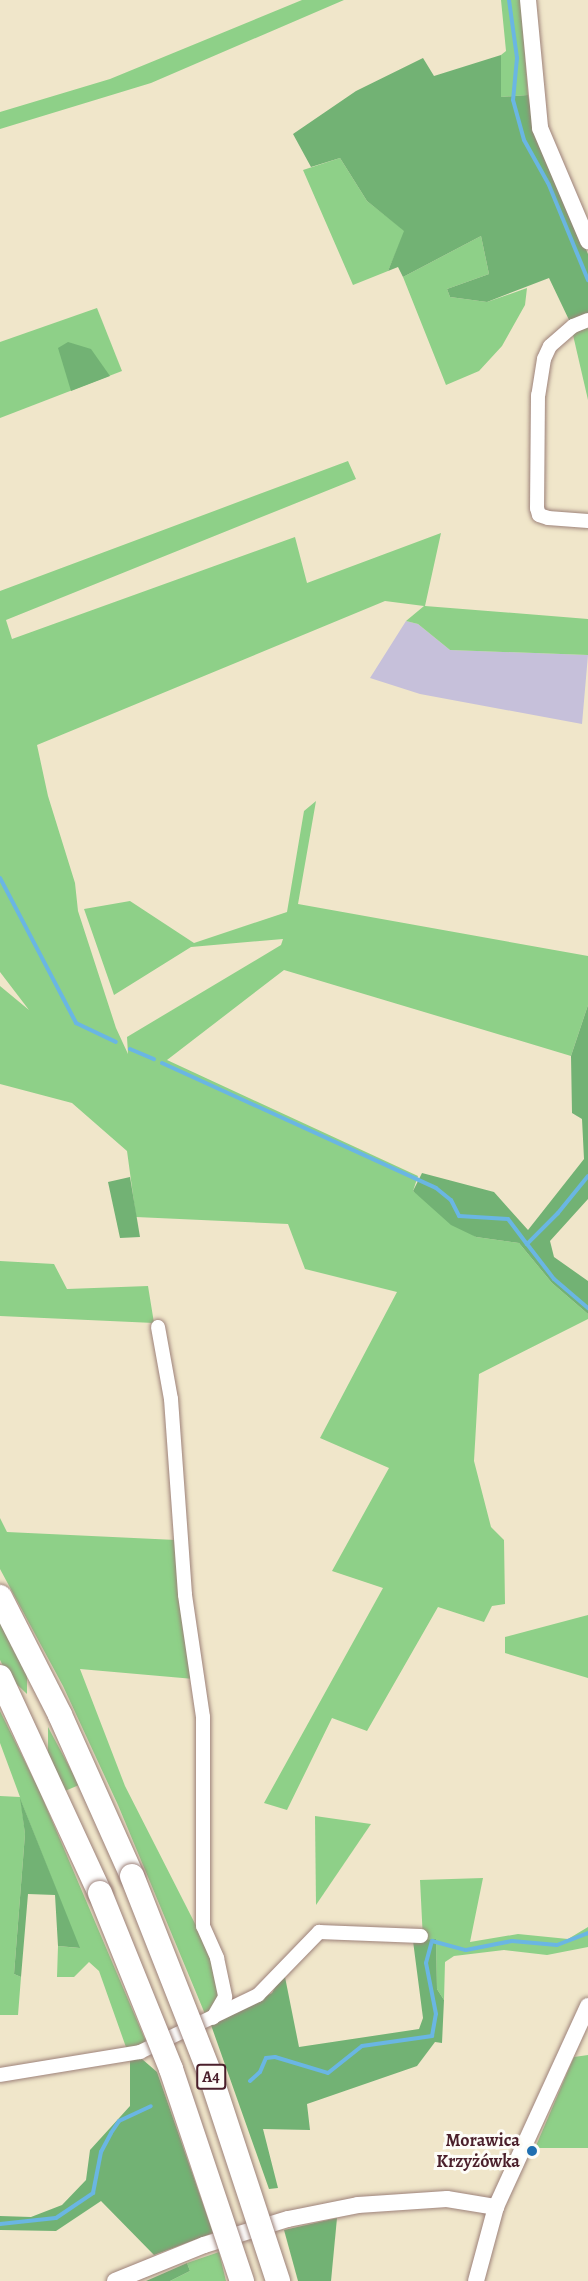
<!DOCTYPE html>
<meta charset="utf-8">
<style>
body{margin:0}
#map{position:relative;width:588px;height:2281px;overflow:hidden;background:#f0e6ca;font-family:Alegreya,serif}
div>[style]{position:absolute}
.industrial>*{inset:0;background:#c6c0da}
.green>*{inset:0;background:#8ed088}
.forest>*{inset:0;background:#72b274}
.stream>*{height:4px;margin:-2px;padding:0 2px;transform-origin:2px;border-radius:2px;background:#6ab6e3}
.roads{filter:drop-shadow(0 0 2px #9d827a) drop-shadow(0 0 2px #9d827a)}
.minor>*{height:14px;margin:-7px;padding:0 7px;transform-origin:7px;border-radius:7px;background:#fff}
.tertiary>*{height:16px;margin:-8px;padding:0 8px;transform-origin:8px;border-radius:8px;background:#fff}
.motorway>*{height:24px;margin:-12px;padding:0 12px;transform-origin:12px;border-radius:12px;background:#fff}
.bridges{filter:drop-shadow(0 0 2px #9d827a) drop-shadow(0 0 2px #9d827a)}
.motorway-bridge>*{height:24px;margin:-12px;padding:0 12px;transform-origin:12px;border-radius:12px;background:#fff}
.dots>*{width:16px;height:16px;translate:-50% -50%;box-sizing:border-box;border:3px solid #fdfcf7;border-radius:50%}
span{translate:-50% -50%;white-space:nowrap;text-align:center;line-height:1.15;-webkit-text-stroke:6px #fdfcf7;paint-order:stroke}
.shield-label span{padding:2px 4px;background:#fdfcf7;border:2px solid;border-radius:4px;-webkit-text-stroke-width:0}
.shield-label{font-size:16px;color:#4a1f2b;font-weight:700}
.poi-label{font-size:18px;color:#4a1f2b;font-weight:700}
.right{translate:-100% -50%;text-align:right}
</style>
<div id="map">
<div class="industrial">
<div style="clip-path:polygon(406px 621px,418px 624px,450px 650px,588px 655px,582px 724px,420px 694px,370px 678px)"></div>
</div>
<div class="green">
<div style="clip-path:polygon(302px 0,344px 0,151px 83px,0 129px,0 112px,110px 79px)"></div>
<div style="clip-path:polygon(501px 0,521px 0,528px 95px,501px 97px,501px 55px,506px 51px)"></div>
<div style="clip-path:polygon(340px 158px,367px 201px,405px 231px,388px 271px,353px 285px,303px 170px)"></div>
<div style="clip-path:polygon(481px 236px,489px 274px,447px 289px,450px 297px,487px 302px,527px 288px,525px 305px,502px 346px,479px 371px,446px 385px,403px 277px)"></div>
<div style="clip-path:polygon(97px 308px,122px 371px,0 418px,0 342px)"></div>
<div style="clip-path:polygon(588px 316px,588px 400px,570px 322px)"></div>
<div style="clip-path:polygon(348px 461px,356px 479px,6px 620px,12px 639px,295px 537px,307px 583px,441px 533px,425px 606px,588px 619px,588px 655px,450px 650px,418px 624px,406px 621px,424px 606px,385px 601px,37px 745px,48px 796px,75px 883px,78px 911px,116px 1028px,128px 1054px,127px 1037px,281px 945px,283px 939px,191px 947px,114px 995px,84px 909px,130px 901px,194px 943px,287px 912px,304px 811px,316px 801px,298px 904px,588px 956px,588px 1005px,571px 1056px,284px 970px,167px 1060px,418px 1176px,413px 1191px,476px 1237px,519px 1243px,552px 1283px,588px 1314px,588px 1319px,479px 1374px,474px 1461px,491px 1527px,504px 1540px,505px 1604px,492px 1606px,484px 1622px,438px 1607px,367px 1731px,332px 1718px,287px 1810px,264px 1803px,383px 1588px,332px 1571px,389px 1468px,320px 1438px,397px 1292px,305px 1269px,288px 1224px,136px 1217px,127px 1151px,72px 1103px,0 1084px,0 986px,29px 1010px,0 972px,0 591px)"></div>
<div style="clip-path:polygon(0 1261px,54px 1264px,67px 1289px,148px 1286px,154px 1323px,0 1316px)"></div>
<div style="clip-path:polygon(0 1518px,7px 1532px,176px 1540px,194px 1679px,80px 1669px,125px 1786px,214px 1961px,220px 2002px,205px 2014px,118px 1805px,63px 1686px,0 1569px)"></div>
<div style="clip-path:polygon(588px 1615px,588px 1678px,505px 1653px,505px 1637px)"></div>
<div style="clip-path:polygon(0 1616px,27px 1665px,27px 1694px,8px 1676px,0 1660px)"></div>
<div style="clip-path:polygon(0 1711px,39px 1790px,147px 2044px,127px 2050px,99px 1971px,89px 1962px,74px 1977px,57px 1977px,58px 1946px,79px 1948px,21px 1801px,25px 1834px,14px 1974px,21px 1977px,18px 2015px,0 2015px,0 1796px,20px 1797px,0 1743px)"></div>
<div style="clip-path:polygon(48px 1727px,79px 1785px,65px 1791px,48px 1755px)"></div>
<div style="clip-path:polygon(315px 1816px,371px 1824px,316px 1905px)"></div>
<div style="clip-path:polygon(483px 1878px,470px 1942px,518px 1934px,568px 1939px,588px 1927px,588px 1947px,547px 1955px,504px 1950px,454px 1956px,445px 1962px,444px 2000px,437px 1989px,436px 1940px,423px 1940px,420px 1880px)"></div>
<div style="clip-path:polygon(588px 2055px,588px 2148px,535px 2148px,574px 2057px)"></div>
<div style="clip-path:polygon(219px 2252px,226px 2281px,170px 2281px,190px 2271px,187px 2263px)"></div>
</div>
<div class="forest">
<div style="clip-path:polygon(501px 55px,501px 97px,528px 95px,537px 137px,588px 254px,588px 316px,570px 322px,549px 278px,487px 302px,450px 297px,447px 289px,489px 274px,481px 236px,403px 277px,398px 267px,388px 271px,404px 231px,367px 201px,340px 158px,311px 167px,293px 134px,356px 91px,423px 58px,434px 76px)"></div>
<div style="clip-path:polygon(68px 342px,91px 349px,110px 376px,71px 391px,58px 348px)"></div>
<div style="clip-path:polygon(588px 1005px,588px 1199px,550px 1241px,554px 1257px,588px 1281px,588px 1314px,552px 1283px,519px 1243px,476px 1237px,451px 1225px,413px 1191px,422px 1173px,494px 1192px,528px 1230px,584px 1159px,582px 1119px,572px 1113px,571px 1056px)"></div>
<div style="clip-path:polygon(130px 1177px,140px 1237px,120px 1238px,108px 1182px)"></div>
<div style="clip-path:polygon(20px 1798px,80px 1948px,58px 1946px,55px 1895px,28px 1894px,21px 1977px,14px 1974px,25px 1834px)"></div>
<div style="clip-path:polygon(436px 1939px,437px 1989px,444px 2000px,442px 2043px,435px 2042px,417px 2066px,307px 2104px,310px 2130px,263px 2129px,278px 2188px,269px 2189px,211px 2025px,272px 1993px,284px 1972px,299px 2047px,419px 2029px,423px 2018px,413px 1941px)"></div>
<div style="clip-path:polygon(130px 2059px,142px 2059px,157px 2072px,213px 2233px,154px 2255px,101px 2201px,56px 2231px,0 2230px,0 2216px,31px 2217px,62px 2205px,86px 2180px,90px 2150px,130px 2106px)"></div>
<div style="clip-path:polygon(337px 2218px,331px 2281px,298px 2281px,284px 2230px)"></div>
<div style="clip-path:polygon(187px 2263px,190px 2271px,170px 2281px,146px 2281px)"></div>
</div>
<div class="stream">
<div style="left:509px;top:0;width:59px;rotate:82.1deg"></div>
<div style="left:517px;top:58px;width:42px;rotate:95.4deg"></div>
<div style="left:513px;top:100px;width:41px;rotate:74.6deg"></div>
<div style="left:524px;top:140px;width:51px;rotate:60.9deg"></div>
<div style="left:549px;top:185px;width:103px;rotate:67.7deg"></div>
<div style="left:0;top:878px;width:164px;rotate:62.3deg"></div>
<div style="left:76px;top:1023px;width:44px;rotate:25.4deg"></div>
<div style="left:130px;top:1049px;width:26px;rotate:23deg"></div>
<div style="left:162px;top:1063px;width:301px;rotate:24.5deg"></div>
<div style="left:436px;top:1188px;width:19px;rotate:39deg"></div>
<div style="left:451px;top:1200px;width:18px;rotate:63deg"></div>
<div style="left:459px;top:1216px;width:49px;rotate:3.5deg"></div>
<div style="left:508px;top:1219px;width:31px;rotate:53deg"></div>
<div style="left:588px;top:1176px;width:48px;rotate:129deg"></div>
<div style="left:558px;top:1213px;width:44px;rotate:135deg"></div>
<div style="left:527px;top:1244px;width:44px;rotate:52.4deg"></div>
<div style="left:554px;top:1279px;width:45px;rotate:40.5deg"></div>
<div style="left:250px;top:2081px;width:13px;rotate:-42deg"></div>
<div style="left:260px;top:2072px;width:15px;rotate:-67deg"></div>
<div style="left:266px;top:2058px;width:9px;rotate:-6deg"></div>
<div style="left:275px;top:2057px;width:55px;rotate:16.8deg"></div>
<div style="left:328px;top:2073px;width:43px;rotate:-38.5deg"></div>
<div style="left:362px;top:2046px;width:71px;rotate:-8.1deg"></div>
<div style="left:432px;top:2036px;width:22px;rotate:-80deg"></div>
<div style="left:436px;top:2014px;width:52px;rotate:-101.1deg"></div>
<div style="left:426px;top:1963px;width:23px;rotate:-75deg"></div>
<div style="left:432px;top:1941px;width:35px;rotate:15deg"></div>
<div style="left:466px;top:1950px;width:47px;rotate:-11.1deg"></div>
<div style="left:512px;top:1941px;width:45px;rotate:5.1deg"></div>
<div style="left:557px;top:1945px;width:33px;rotate:-21deg"></div>
<div style="left:0;top:2224px;width:56px;rotate:-6.1deg"></div>
<div style="left:56px;top:2218px;width:45px;rotate:-34deg"></div>
<div style="left:93px;top:2193px;width:42px;rotate:-79deg"></div>
<div style="left:101px;top:2152px;width:21px;rotate:-62deg"></div>
<div style="left:111px;top:2133px;width:14px;rotate:-56deg"></div>
<div style="left:119px;top:2121px;width:35px;rotate:-25deg"></div>
</div>
<div class="roads">
<div class="minor">
<div style="left:588px;top:320px;width:16px;rotate:158deg"></div>
<div style="left:573px;top:326px;width:30px;rotate:139deg"></div>
<div style="left:550px;top:346px;width:14px;rotate:115deg"></div>
<div style="left:544px;top:359px;width:36px;rotate:99deg"></div>
<div style="left:538px;top:395px;width:113px;rotate:90.5deg"></div>
<div style="left:537px;top:508px;width:7px;rotate:74deg"></div>
<div style="left:539px;top:515px;width:9px;rotate:18deg"></div>
<div style="left:548px;top:518px;width:40px;rotate:4.3deg"></div>
<div style="left:158px;top:1327px;width:73px;rotate:79.8deg"></div>
<div style="left:171px;top:1399px;width:196px;rotate:85.9deg"></div>
<div style="left:185px;top:1595px;width:123px;rotate:81.6deg"></div>
<div style="left:203px;top:1717px;width:209px;rotate:90deg"></div>
<div style="left:203px;top:1926px;width:35px;rotate:66deg"></div>
<div style="left:217px;top:1958px;width:40px;rotate:78deg"></div>
<div style="left:225px;top:1997px;width:24px;rotate:120deg"></div>
<div style="left:0;top:2075px;width:142px;rotate:-9.3deg"></div>
<div style="left:140px;top:2052px;width:131px;rotate:-25.8deg"></div>
<div style="left:258px;top:1995px;width:88px;rotate:-45.9deg"></div>
<div style="left:319px;top:1932px;width:102px;rotate:2.2deg"></div>
</div>
<div class="tertiary">
<div style="left:528px;top:0;width:129px;rotate:84.6deg"></div>
<div style="left:540px;top:128px;width:123px;rotate:67deg"></div>
<div style="left:115px;top:2281px;width:96px;rotate:-22deg"></div>
<div style="left:204px;top:2245px;width:88px;rotate:-17.2deg"></div>
<div style="left:288px;top:2219px;width:71px;rotate:-11.3deg"></div>
<div style="left:358px;top:2205px;width:89px;rotate:-3.9deg"></div>
<div style="left:447px;top:2199px;width:50px;rotate:9.3deg"></div>
<div style="left:476px;top:2281px;width:77px;rotate:-74.9deg"></div>
<div style="left:496px;top:2207px;width:221px;rotate:-65.4deg"></div>
</div>
<div class="motorway">
<div style="left:0;top:1597px;width:132px;rotate:63deg"></div>
<div style="left:60px;top:1715px;width:176px;rotate:65.9deg"></div>
<div style="left:0;top:1677px;width:238px;rotate:65.2deg"></div>
</div>
</div>
<div class="bridges">
<div class="motorway-bridge">
<div style="left:132px;top:1876px;width:213px;rotate:68.5deg"></div>
<div style="left:210px;top:2074px;width:218px;rotate:71.8deg"></div>
<div style="left:100px;top:1893px;width:190px;rotate:68deg"></div>
<div style="left:171px;top:2069px;width:224px;rotate:71.5deg"></div>
</div>
</div>
<div class="dots">
<div style="left:532px;top:2151px;background:#1f6fb2"></div>
</div>
<div class="shield-label">
<span style="left:211px;top:2077px">A4</span>
</div>
<div class="poi-label">
<span class="right" style="left:520px;top:2151px">Morawica<br>Krzyżówka</span>
</div>
</div>
